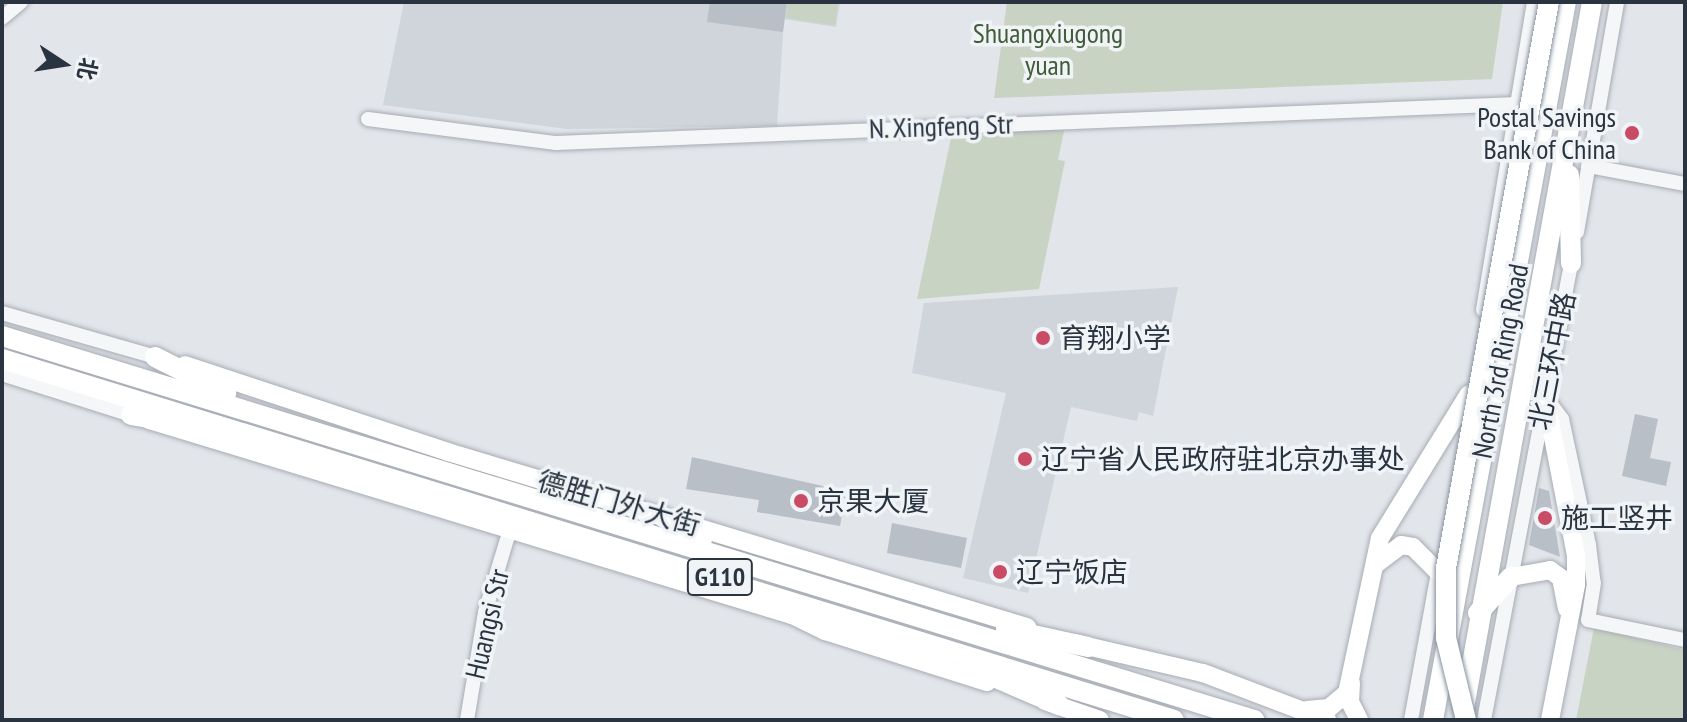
<!DOCTYPE html>
<meta charset="utf-8">
<style>
body{margin:0}
#map{position:relative;width:1687px;height:722px;overflow:hidden;background:#e2e5ea;font-family:"PT Sans Narrow","Noto Sans SC",sans-serif}
div>[style]{position:absolute}
.built>*{inset:0;background:#d0d4db}
.green>*{inset:0;background:#c8d3c3}
.building>*{inset:0;background:#b9bfc6}
.roads{filter:drop-shadow(0 0 2px #a7acb4) drop-shadow(0 0 2px #a7acb4)}
.minor>*{height:14px;margin:-7px;padding:0 7px;transform-origin:7px;border-radius:7px;background:#f4f6f8}
.major>*{height:18px;margin:-9px;padding:0 9px;transform-origin:9px;border-radius:9px;background:#fff}
.highway>*{height:20px;margin:-10px;padding:0 10px;transform-origin:10px;border-radius:10px;background:#fff}
.bridges{filter:drop-shadow(0 0 2px #8993a0) drop-shadow(0 0 2px #8993a0)}
.highway-bridge>*{height:20px;margin:-10px;padding:0 10px;transform-origin:10px;border-radius:10px;background:#fff}
.dots>*{width:22px;height:22px;translate:-50% -50%;box-sizing:border-box;border:4px solid #f1f4f7;border-radius:50%}
span{translate:-50% -50%;white-space:nowrap;text-align:center;line-height:1.15;-webkit-text-stroke:7px #f1f4f7;paint-order:stroke}
.shield-label span{padding:2px 6px;background:#f1f4f7;border:2px solid;border-radius:6px;-webkit-text-stroke-width:0}
.shield-label{font-size:26px;color:#2a3441;font-weight:700}
.park-label{font-size:28px;color:#415c38}
.poi-label{font-size:28px;color:#2a3441}
.right{translate:-100% -50%;text-align:right}
.left{translate:0 -50%;text-align:left}
.street-label{font-size:28px;color:#2a3441}
.frame{position:absolute;inset:0;border:4px solid #2a3441;pointer-events:none}
.north{position:absolute;left:24px;top:24px;width:80px;height:80px;-webkit-text-stroke:6px #f1f4f7;paint-order:stroke;rotate:102deg;font-size:22px;font-weight:700;line-height:32px;text-align:center;color:#2a3441}
.north::after{content:'';display:block;margin:auto;width:28px;height:36px;background:#2a3441;clip-path:polygon(50% 0,100% 100%,50% 72%,0 100%)}
</style>
<div id="map">
<div class="built">
<div style="clip-path:polygon(404px 2px,840px 2px,836px 27px,784px 19px,777px 126px,567px 129px,383px 105px)"></div>
<div style="clip-path:polygon(1178px 287px,1153px 416px,1139px 412px,1137px 421px,1071px 407px,1028px 593px,963px 578px,1006px 393px,912px 373px,924px 303px)"></div>
</div>
<div class="green">
<div style="clip-path:polygon(788px 2px,838px 2px,835px 25px,786px 18px)"></div>
<div style="clip-path:polygon(1007px 2px,1503px 2px,1492px 79px,994px 98px)"></div>
<div style="clip-path:polygon(1065px 126px,1058px 160px,1065px 161px,1039px 289px,917px 299px,952px 133px)"></div>
<div style="clip-path:polygon(1594px 628px,1685px 650px,1685px 720px,1576px 720px)"></div>
</div>
<div class="building">
<div style="clip-path:polygon(710px 2px,787px 2px,783px 32px,707px 22px)"></div>
<div style="clip-path:polygon(1635px 414px,1658px 419px,1650px 458px,1671px 462px,1666px 486px,1622px 476px)"></div>
<div style="clip-path:polygon(692px 457px,846px 491px,840px 526px,757px 512px,759px 500px,686px 489px)"></div>
<div style="clip-path:polygon(1539px 488px,1549px 491px,1560px 557px,1529px 545px)"></div>
<div style="clip-path:polygon(892px 523px,967px 538px,961px 568px,887px 553px)"></div>
</div>
<div class="roads">
<div class="minor">
<div style="left:2px;top:18px;width:25px;rotate:-40deg"></div>
<div style="left:368px;top:119px;width:190px;rotate:7.3deg"></div>
<div style="left:556px;top:143px;width:962px;rotate:-2.32deg"></div>
<div style="left:1588px;top:166px;width:99px;rotate:10.5deg"></div>
<div style="left:1577px;top:232px;width:233px;rotate:-80.1deg"></div>
<div style="left:1483px;top:310px;width:312px;rotate:-80.6deg"></div>
<div style="left:2px;top:313px;width:159px;rotate:16deg"></div>
<div style="left:2px;top:374px;width:135px;rotate:17.6deg"></div>
<div style="left:1548px;top:400px;width:24px;rotate:54deg"></div>
<div style="left:1562px;top:419px;width:129px;rotate:77.9deg"></div>
<div style="left:1589px;top:545px;width:38px;rotate:83deg"></div>
<div style="left:1594px;top:583px;width:37px;rotate:99deg"></div>
<div style="left:1588px;top:620px;width:99px;rotate:11.7deg"></div>
<div style="left:467px;top:720px;width:109px;rotate:-80.5deg"></div>
<div style="left:485px;top:612px;width:87px;rotate:-73.2deg"></div>
<div style="left:1411px;top:720px;width:156px;rotate:-79.6deg"></div>
<div style="left:1484px;top:720px;width:471px;rotate:-79.2deg"></div>
</div>
<div class="major">
<div style="left:185px;top:365px;width:277px;rotate:18.3deg"></div>
<div style="left:448px;top:452px;width:605px;rotate:16.82deg"></div>
<div style="left:1545px;top:396px;width:162px;rotate:79deg"></div>
<div style="left:1576px;top:555px;width:30px;rotate:90deg"></div>
<div style="left:1576px;top:585px;width:137px;rotate:100.9deg"></div>
<div style="left:149px;top:420px;width:672px;rotate:16.87deg"></div>
<div style="left:792px;top:615px;width:37px;rotate:26deg"></div>
<div style="left:825px;top:631px;width:170px;rotate:17.5deg"></div>
<div style="left:1376px;top:564px;width:31px;rotate:-37deg"></div>
<div style="left:1401px;top:545px;width:12px;rotate:9deg"></div>
<div style="left:1413px;top:547px;width:35px;rotate:45deg"></div>
<div style="left:1511px;top:577px;width:40px;rotate:-10deg"></div>
<div style="left:1550px;top:570px;width:14px;rotate:36deg"></div>
<div style="left:1561px;top:578px;width:31px;rotate:79deg"></div>
<div style="left:1074px;top:643px;width:132px;rotate:13.1deg"></div>
<div style="left:1203px;top:673px;width:133px;rotate:20.8deg"></div>
<div style="left:1351px;top:683px;width:19px;rotate:93deg"></div>
<div style="left:1350px;top:702px;width:20px;rotate:63deg"></div>
<div style="left:1045px;top:701px;width:58px;rotate:19.1deg"></div>
<div style="left:1307px;top:710px;width:22px;rotate:-5deg"></div>
<div style="left:1329px;top:708px;width:23px;rotate:-40deg"></div>
<div style="left:1347px;top:693px;width:158px;rotate:-78deg"></div>
<div style="left:1380px;top:538px;width:169px;rotate:-58.3deg"></div>
</div>
<div class="highway">
<div style="left:1569px;top:175px;width:88px;rotate:88.7deg"></div>
<div style="left:2px;top:336px;width:1310px;rotate:17.05deg"></div>
<div style="left:155px;top:357px;width:80px;rotate:26.9deg"></div>
<div style="left:2px;top:359px;width:1226px;rotate:17.12deg"></div>
<div style="left:131px;top:415px;width:36px;rotate:10deg"></div>
<div style="left:663px;top:517px;width:45px;rotate:29.4deg"></div>
<div style="left:1478px;top:613px;width:49px;rotate:-47.5deg"></div>
<div style="left:1006px;top:629px;width:84px;rotate:12.4deg"></div>
<div style="left:968px;top:666px;width:99px;rotate:23.2deg"></div>
<div style="left:1464px;top:708px;width:718px;rotate:-79.72deg"></div>
<div style="left:1433px;top:720px;width:730px;rotate:-79.51deg"></div>
</div>
</div>
<div class="bridges">
<div class="highway-bridge">
<div style="left:1466px;top:720px;width:84px;rotate:-103.7deg"></div>
<div style="left:1446px;top:638px;width:70px;rotate:-90deg"></div>
<div style="left:1446px;top:568px;width:575px;rotate:-79.69deg"></div>
</div>
</div>
<div class="dots">
<div style="left:1632px;top:133px;background:#ca4b65"></div>
<div style="left:1043px;top:338px;background:#ca4b65"></div>
<div style="left:1025px;top:459px;background:#ca4b65"></div>
<div style="left:801px;top:501px;background:#ca4b65"></div>
<div style="left:1545px;top:518px;background:#ca4b65"></div>
<div style="left:1000px;top:572px;background:#ca4b65"></div>
</div>
<div class="shield-label">
<span style="left:720px;top:577px">G110</span>
</div>
<div class="park-label">
<span style="left:1048px;top:49px">Shuangxiugong<br>yuan</span>
</div>
<div class="poi-label">
<span class="right" style="left:1616px;top:133px">Postal Savings<br>Bank of China</span>
<span class="left" style="left:1059px;top:338px">育翔小学</span>
<span class="left" style="left:1041px;top:459px">辽宁省人民政府驻北京办事处</span>
<span class="left" style="left:817px;top:501px">京果大厦</span>
<span class="left" style="left:1561px;top:518px">施工竖井</span>
<span class="left" style="left:1016px;top:572px">辽宁饭店</span>
</div>
<div class="street-label">
<span style="left:941px;top:126px;rotate:-2deg">N. Xingfeng Str</span>
<span style="left:1500px;top:361px;rotate:-79deg">North 3rd Ring Road</span>
<span style="left:1552px;top:361px;rotate:-79deg">北三环中路</span>
<span style="left:619px;top:503px;rotate:16deg">德胜门外大街</span>
<span style="left:487px;top:624px;rotate:-77deg">Huangsi Str</span>
</div>
<div class="frame"></div>
<div class="north">北</div>
</div>
